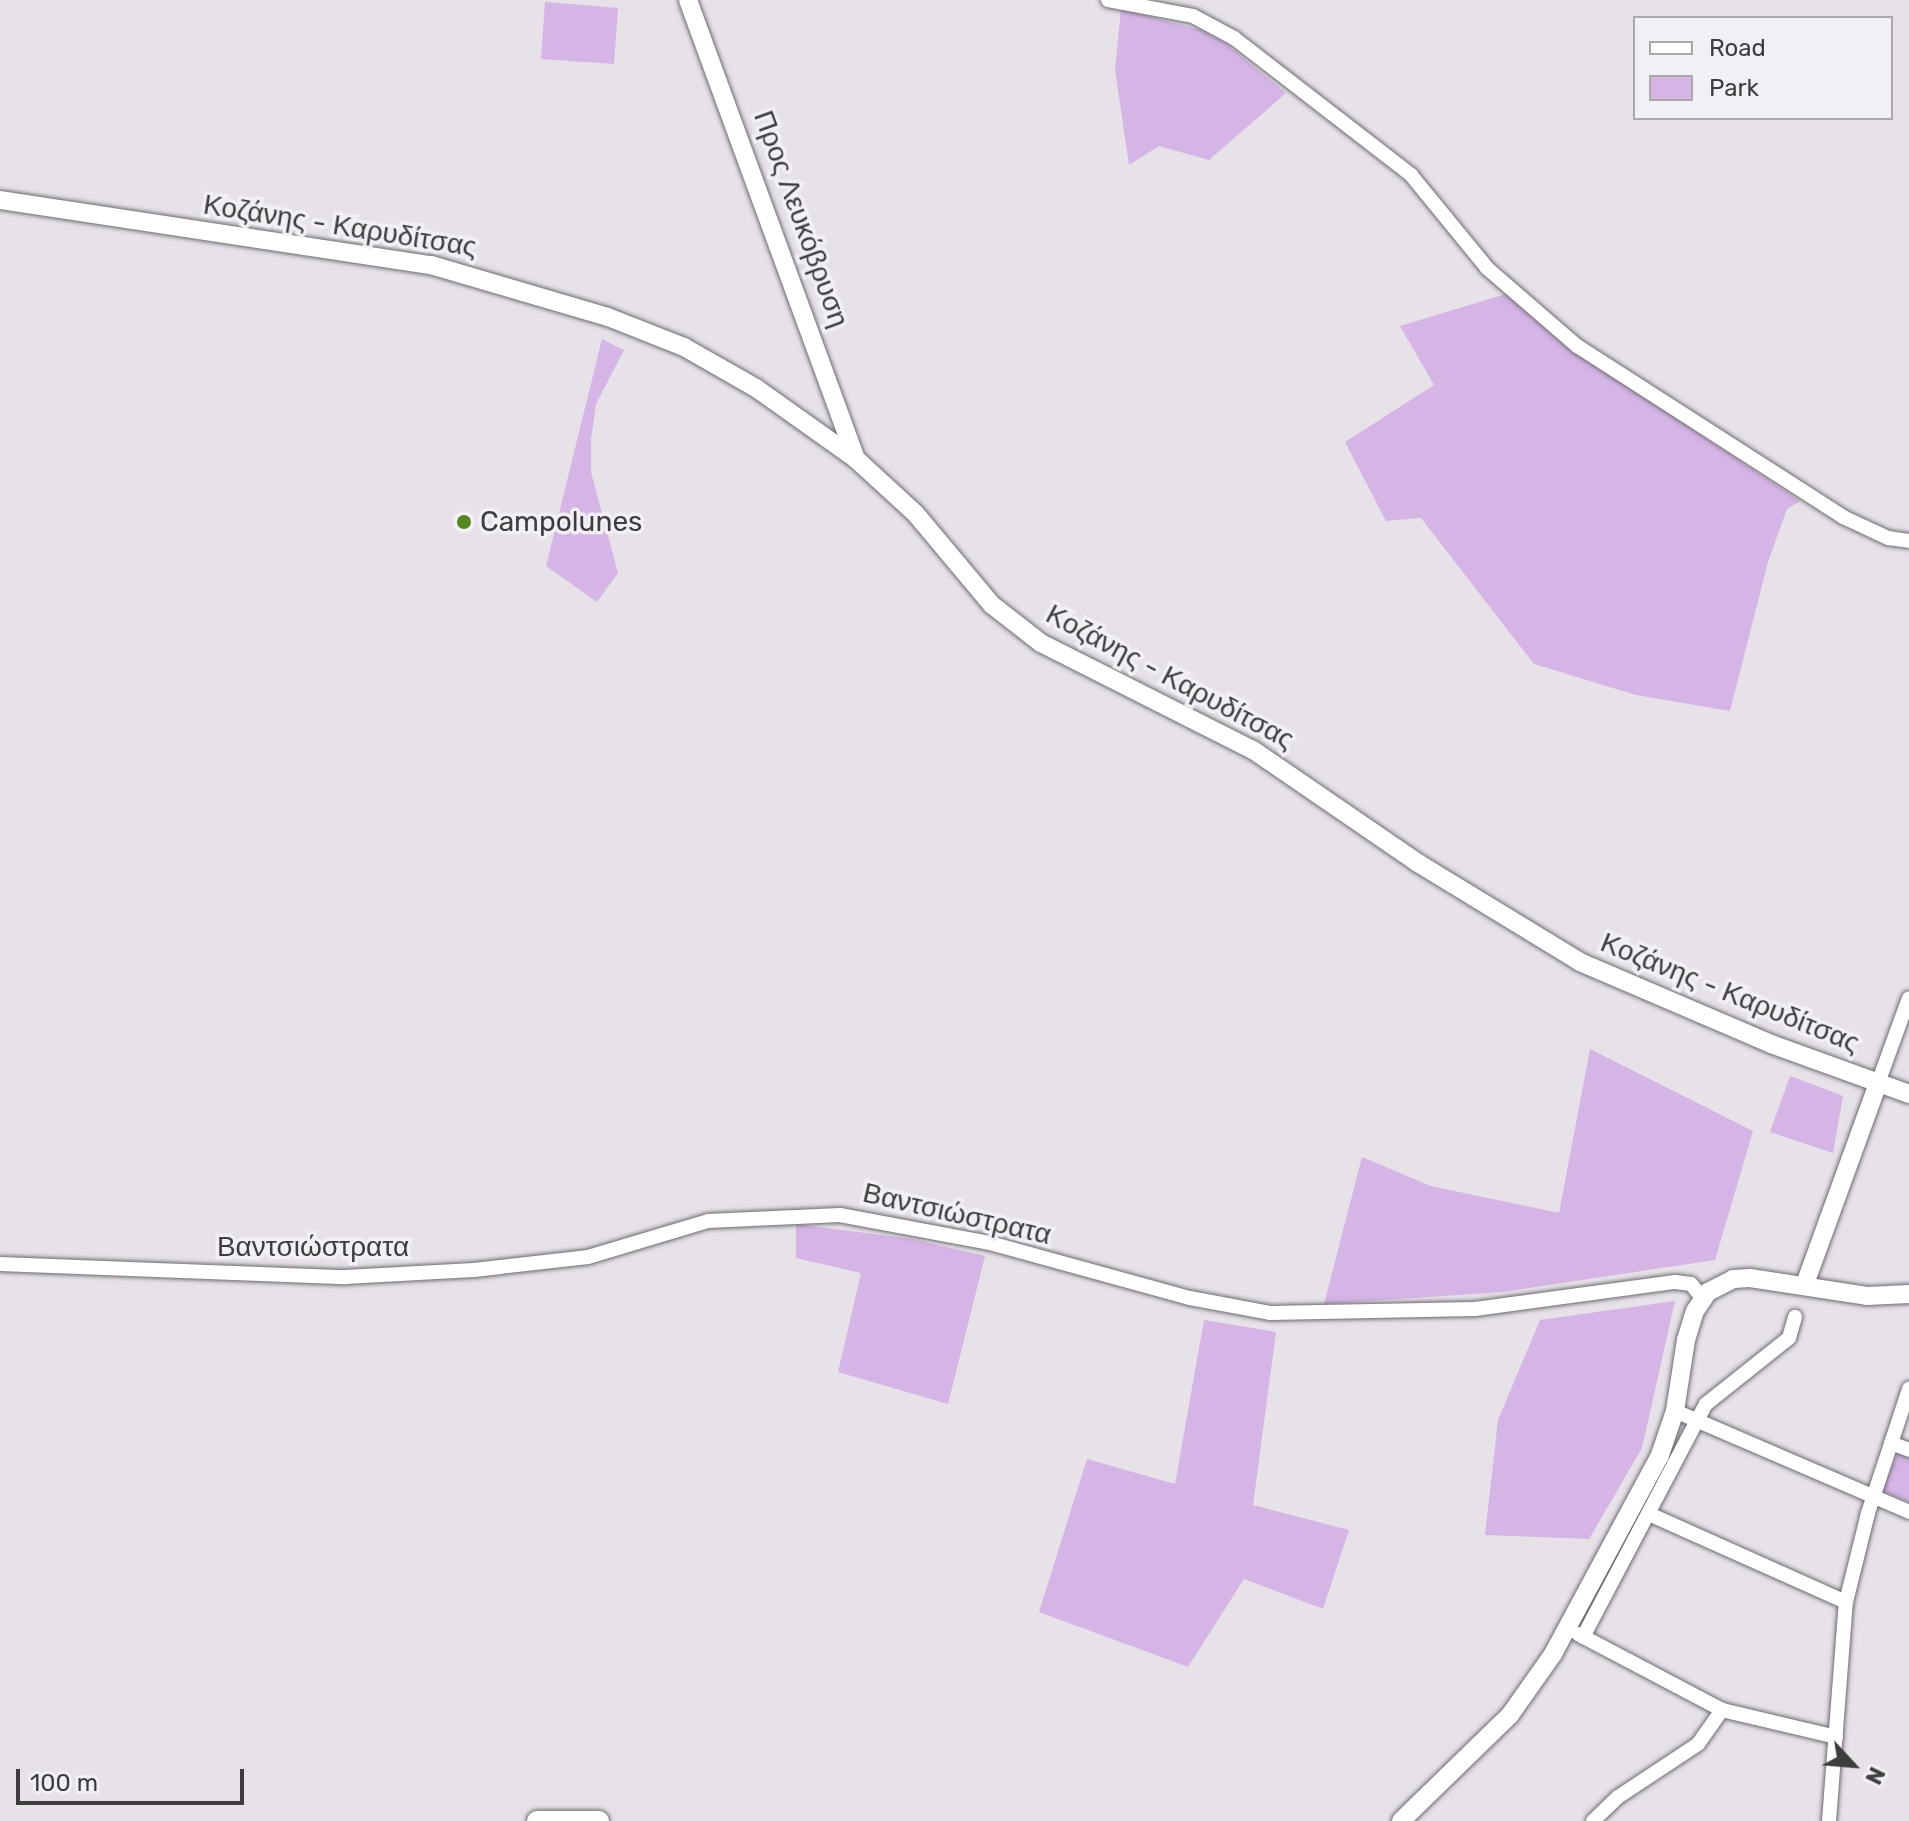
<!DOCTYPE html>
<meta charset="utf-8">
<style>
body{margin:0}
#map{position:relative;width:1909px;height:1821px;overflow:hidden;background:#e6e2e8;font-family:Rubik,sans-serif}
div>[style]{position:absolute}
.green>*{inset:0;background:#d4b5e6}
.roads{filter:drop-shadow(0 0 2px #6e6b70) drop-shadow(0 0 2px #6e6b70)}
.minor>*{height:14px;margin:-7px;padding:0 7px;transform-origin:7px;border-radius:7px;background:#fff}
.tertiary>*{height:18px;margin:-9px;padding:0 9px;transform-origin:9px;border-radius:9px;background:#fff}
.secondary>*{height:20px;margin:-10px;padding:0 10px;transform-origin:10px;border-radius:10px;background:#fff}
.dots>*{width:22px;height:22px;translate:-50% -50%;box-sizing:border-box;border:4px solid #f3f0f5;border-radius:50%}
span{translate:-50% -50%;white-space:nowrap;text-align:center;line-height:1.15;-webkit-text-stroke:7px #f3f0f5;paint-order:stroke}
.street-label{font-size:28px;color:#3e3c3e}
.poi-label{font-size:28px;color:#3e3c3e}
.left{translate:0 -50%;text-align:left}
.legend{position:absolute;left:1633px;top:16px;width:260px;height:104px;box-sizing:border-box;background:#f3f0f5;border:2px solid #aba8ac;margin:0;padding:10px 14px;list-style:none;font-size:24px;color:#3e3c3e}
.legend li{display:flex;align-items:center;gap:16px;height:40px}
.legend b{width:40px;border:2px solid #aba8ac}
.north{position:absolute;left:1813px;top:1725px;width:80px;height:80px;-webkit-text-stroke:6px #f3f0f5;paint-order:stroke;rotate:116deg;font-size:22px;font-weight:700;line-height:32px;text-align:center;color:#3e3c3e}
.north::after{content:'';display:block;margin:auto;width:28px;height:36px;background:#3e3c3e;clip-path:polygon(50% 0,100% 100%,50% 72%,0 100%)}
.scale{position:absolute;left:16px;top:1769px;width:228px;height:36px;box-sizing:border-box;border:4px solid #3e3c3e;border-top:0;padding-left:10px;font-size:24px;line-height:28px;white-space:nowrap;color:#3e3c3e;-webkit-text-stroke:6px #f3f0f5;paint-order:stroke}
</style>
<div id="map">
<div class="green">
<div style="clip-path:polygon(545px 2px,618px 8px,614px 64px,541px 59px)"></div>
<div style="clip-path:polygon(1121px 9px,1198px 29px,1224px 42px,1286px 93px,1209px 160px,1159px 146px,1129px 165px,1115px 70px)"></div>
<div style="clip-path:polygon(1506px 294px,1579px 354px,1800px 501px,1787px 509px,1768px 562px,1730px 711px,1636px 695px,1534px 664px,1421px 518px,1386px 521px,1345px 442px,1434px 385px,1400px 326px)"></div>
<div style="clip-path:polygon(602px 339px,624px 350px,596px 404px,591px 440px,591px 472px,618px 573px,597px 602px,546px 566px)"></div>
<div style="clip-path:polygon(1590px 1049px,1753px 1131px,1715px 1260px,1503px 1292px,1324px 1304px,1362px 1157px,1431px 1186px,1559px 1213px)"></div>
<div style="clip-path:polygon(1790px 1076px,1843px 1096px,1833px 1153px,1770px 1132px)"></div>
<div style="clip-path:polygon(796px 1224px,912px 1239px,985px 1256px,948px 1404px,838px 1372px,861px 1273px,796px 1258px)"></div>
<div style="clip-path:polygon(1675px 1301px,1642px 1448px,1589px 1539px,1485px 1535px,1498px 1420px,1540px 1320px)"></div>
<div style="clip-path:polygon(1204px 1320px,1276px 1332px,1253px 1505px,1349px 1530px,1323px 1609px,1244px 1579px,1188px 1667px,1039px 1612px,1087px 1459px,1175px 1484px)"></div>
<div style="clip-path:polygon(1898px 1452px,1909px 1456px,1909px 1502px,1882px 1491px)"></div>
</div>
<div class="roads">
<div class="minor">
<div style="left:1108px;top:0;width:86px;rotate:10.7deg"></div>
<div style="left:1193px;top:16px;width:47px;rotate:28.2deg"></div>
<div style="left:1234px;top:38px;width:224px;rotate:37.7deg"></div>
<div style="left:1411px;top:175px;width:120px;rotate:50.7deg"></div>
<div style="left:1487px;top:268px;width:119px;rotate:40.9deg"></div>
<div style="left:1577px;top:346px;width:316px;rotate:32.7deg"></div>
<div style="left:1843px;top:517px;width:50px;rotate:25deg"></div>
<div style="left:1888px;top:538px;width:21px;rotate:8deg"></div>
<div style="left:1878px;top:1083px;width:90px;rotate:-70deg"></div>
<div style="left:0;top:1264px;width:345px;rotate:2.2deg"></div>
<div style="left:345px;top:1277px;width:129px;rotate:-3.1deg"></div>
<div style="left:474px;top:1270px;width:115px;rotate:-6.5deg"></div>
<div style="left:588px;top:1257px;width:125px;rotate:-16.7deg"></div>
<div style="left:708px;top:1221px;width:132px;rotate:-2.6deg"></div>
<div style="left:840px;top:1215px;width:153px;rotate:10.6deg"></div>
<div style="left:990px;top:1243px;width:207px;rotate:15.4deg"></div>
<div style="left:1190px;top:1298px;width:81px;rotate:10.6deg"></div>
<div style="left:1270px;top:1313px;width:205px;rotate:-1.1deg"></div>
<div style="left:1475px;top:1309px;width:202px;rotate:-7.7deg"></div>
<div style="left:1675px;top:1282px;width:16px;rotate:7deg"></div>
<div style="left:1691px;top:1284px;width:19px;rotate:51deg"></div>
<div style="left:1675px;top:1411px;width:255px;rotate:23.3deg"></div>
<div style="left:1891px;top:1443px;width:19px;rotate:21deg"></div>
<div style="left:1649px;top:1514px;width:216px;rotate:24.1deg"></div>
<div style="left:1578px;top:1634px;width:163px;rotate:27.8deg"></div>
<div style="left:1722px;top:1710px;width:117px;rotate:13.3deg"></div>
<div style="left:1583px;top:1637px;width:263px;rotate:-62.2deg"></div>
<div style="left:1706px;top:1404px;width:106px;rotate:-38.5deg"></div>
<div style="left:1789px;top:1338px;width:22px;rotate:-74deg"></div>
<div style="left:1593px;top:1821px;width:35px;rotate:-44deg"></div>
<div style="left:1618px;top:1797px;width:96px;rotate:-33.5deg"></div>
<div style="left:1698px;top:1744px;width:42px;rotate:-54.8deg"></div>
<div style="left:1829px;top:1821px;width:220px;rotate:-85.6deg"></div>
<div style="left:1846px;top:1602px;width:92px;rotate:-76.1deg"></div>
<div style="left:1868px;top:1513px;width:131px;rotate:-71.7deg"></div>
</div>
<div class="tertiary">
<div style="left:688px;top:0;width:489px;rotate:69.9deg"></div>
<div style="left:0;top:200px;width:436px;rotate:8.6deg"></div>
<div style="left:431px;top:265px;width:184px;rotate:16.4deg"></div>
<div style="left:608px;top:317px;width:82px;rotate:21.5deg"></div>
<div style="left:684px;top:347px;width:83px;rotate:29.7deg"></div>
<div style="left:756px;top:388px;width:123px;rotate:35.4deg"></div>
<div style="left:856px;top:459px;width:80px;rotate:42.5deg"></div>
<div style="left:915px;top:513px;width:120px;rotate:50.1deg"></div>
<div style="left:992px;top:605px;width:62px;rotate:37.8deg"></div>
<div style="left:1041px;top:643px;width:237px;rotate:26.8deg"></div>
<div style="left:1253px;top:750px;width:200px;rotate:34.4deg"></div>
<div style="left:1418px;top:863px;width:190px;rotate:31.4deg"></div>
<div style="left:1580px;top:962px;width:208px;rotate:23.2deg"></div>
<div style="left:1771px;top:1044px;width:147px;rotate:19.9deg"></div>
<div style="left:1805px;top:1284px;width:214px;rotate:-70deg"></div>
<div style="left:1401px;top:1821px;width:152px;rotate:-44.2deg"></div>
<div style="left:1510px;top:1715px;width:75px;rotate:-54.8deg"></div>
<div style="left:1553px;top:1654px;width:226px;rotate:-61.7deg"></div>
<div style="left:1660px;top:1455px;width:46px;rotate:-71.2deg"></div>
<div style="left:1675px;top:1411px;width:72px;rotate:-81.2deg"></div>
<div style="left:1686px;top:1340px;width:30px;rotate:-73deg"></div>
<div style="left:1695px;top:1311px;width:23px;rotate:-56deg"></div>
<div style="left:1708px;top:1292px;width:28px;rotate:-27deg"></div>
<div style="left:1733px;top:1279px;width:17px;rotate:-3deg"></div>
<div style="left:1750px;top:1278px;width:118px;rotate:8.7deg"></div>
<div style="left:1867px;top:1296px;width:42px;rotate:-2.7deg"></div>
</div>
<div class="secondary">
<div style="left:537px;top:1821px;width:62px"></div>
</div>
</div>
<div class="dots">
<div style="left:464px;top:522px;background:#54871e"></div>
</div>
<div class="street-label">
<span style="left:801px;top:219px;rotate:70deg">Προς Λευκόβρυση</span>
<span style="left:340px;top:226px;rotate:9deg">Κοζάνης - Καρυδίτσας</span>
<span style="left:1170px;top:677px;rotate:28deg">Κοζάνης - Καρυδίτσας</span>
<span style="left:1730px;top:993px;rotate:22deg">Κοζάνης - Καρυδίτσας</span>
<span style="left:957px;top:1214px;rotate:13deg">Βαντσιώστρατα</span>
<span style="left:313px;top:1247px">Βαντσιώστρατα</span>
</div>
<div class="poi-label">
<span class="left" style="left:480px;top:522px">Campolunes</span>
</div>
<ul class="legend">
<li><b style="height:10px;background:#fff"></b>Road</li>
<li><b style="height:22px;background:#d4b5e6"></b>Park</li>
</ul>
<div class="north">N</div>
<div class="scale">100 m</div>
</div>
